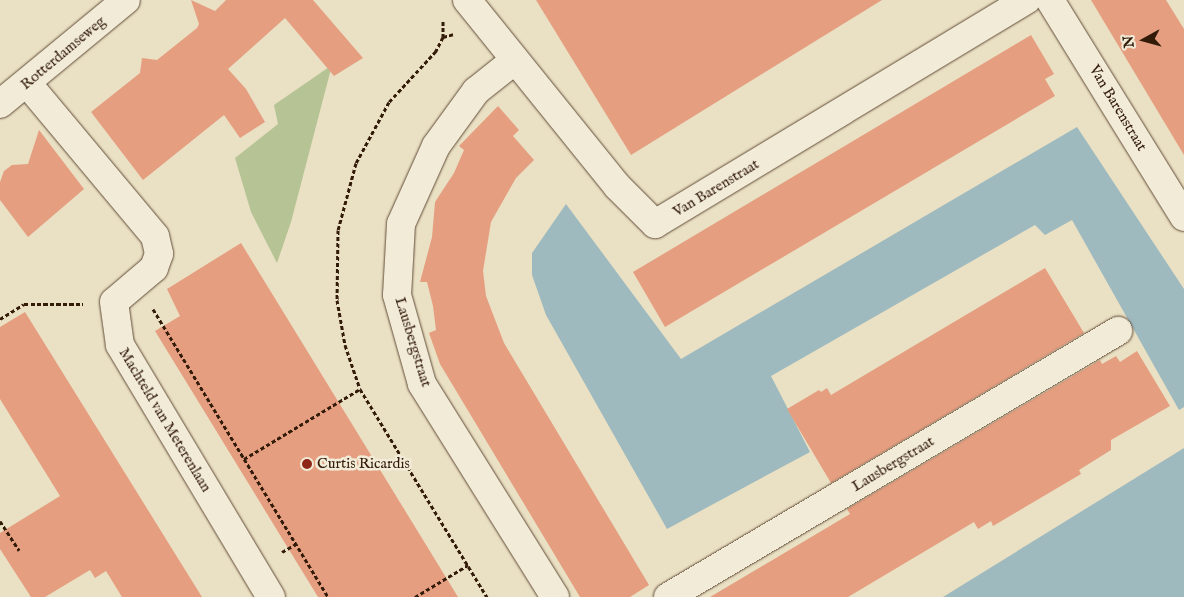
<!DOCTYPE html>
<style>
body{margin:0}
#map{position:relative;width:1184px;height:597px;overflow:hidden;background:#eae0c3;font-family:"IM FELL English",serif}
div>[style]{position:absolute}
.green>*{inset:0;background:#b5c395}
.water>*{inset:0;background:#9ebabf}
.building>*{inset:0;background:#e59e80}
.path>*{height:3px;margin-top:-1.5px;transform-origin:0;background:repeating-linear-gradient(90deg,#331b09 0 4px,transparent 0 6.5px)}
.roads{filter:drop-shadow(0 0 1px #614c38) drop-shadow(0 0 1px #614c38)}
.minor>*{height:28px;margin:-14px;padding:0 14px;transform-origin:14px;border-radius:14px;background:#f1ebd8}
.dots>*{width:14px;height:14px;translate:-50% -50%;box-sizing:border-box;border:2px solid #f1ebd8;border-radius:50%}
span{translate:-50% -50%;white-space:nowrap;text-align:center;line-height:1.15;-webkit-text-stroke:5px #f1ebd8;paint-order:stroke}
.street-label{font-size:15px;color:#331b09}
.poi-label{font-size:15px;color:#331b09}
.left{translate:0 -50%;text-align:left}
.north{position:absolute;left:1119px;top:15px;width:50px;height:50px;-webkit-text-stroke:4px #f1ebd8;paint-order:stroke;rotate:263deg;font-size:14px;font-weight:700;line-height:20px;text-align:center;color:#331b09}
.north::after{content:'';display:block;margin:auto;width:18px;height:22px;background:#331b09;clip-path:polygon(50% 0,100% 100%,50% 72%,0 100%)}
</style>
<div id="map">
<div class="green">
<div style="clip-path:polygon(332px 65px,291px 222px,277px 263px,251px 212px,235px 158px,278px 124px,274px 105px)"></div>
</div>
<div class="water">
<div style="clip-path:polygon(1077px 127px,1184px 289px,1184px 407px,1179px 410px,1072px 220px,1045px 235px,1035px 225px,771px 376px,810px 452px,667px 529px,546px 315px,532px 275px,532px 253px,566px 204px,681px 359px)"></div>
<div style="clip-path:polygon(1184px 448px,1184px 597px,943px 597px)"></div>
</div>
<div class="building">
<div style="clip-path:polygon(191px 0,215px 11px,226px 0,313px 0,363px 58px,334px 76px,285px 18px,228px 69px,246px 89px,265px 122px,240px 138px,224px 115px,143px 180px,91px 112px,140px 73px,142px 58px,157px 60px,197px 28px,199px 24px)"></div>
<div style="clip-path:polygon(536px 0,882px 0,631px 155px)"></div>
<div style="clip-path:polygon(1091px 0,1166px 0,1184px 29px,1184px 155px)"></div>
<div style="clip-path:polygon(1031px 35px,1054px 74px,1045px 79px,1055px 96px,665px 327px,633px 272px)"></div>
<div style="clip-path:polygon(498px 106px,519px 130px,513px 136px,534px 160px,516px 178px,491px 222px,483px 271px,486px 296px,504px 343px,649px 585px,630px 597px,580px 597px,440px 364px,429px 333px,436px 330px,433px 306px,427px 282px,420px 282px,432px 237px,435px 202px,454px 173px,464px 150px,459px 146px)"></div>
<div style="clip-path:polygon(39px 130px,84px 189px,28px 237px,0 200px,0 182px,4px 171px,12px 165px,28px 164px)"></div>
<div style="clip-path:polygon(241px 243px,458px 597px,318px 597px,155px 331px,180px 316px,167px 289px)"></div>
<div style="clip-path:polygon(1045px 268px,1084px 333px,831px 483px,787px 409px,819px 390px,821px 392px,827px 388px,831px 395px)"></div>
<div style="clip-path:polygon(25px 312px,174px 552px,202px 597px,122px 597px,106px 571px,95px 578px,90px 570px,45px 597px,31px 597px,0 549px,0 533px,60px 496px,0 399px,0 327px)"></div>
<div style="clip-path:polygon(1137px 351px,1170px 406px,1111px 440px,1111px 450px,1079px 470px,1081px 474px,993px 526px,991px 521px,978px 529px,974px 522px,848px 597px,710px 597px,850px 514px,847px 509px,1100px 360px,1102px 364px,1116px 356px,1120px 362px)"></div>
</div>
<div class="path">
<div style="left:443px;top:21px;width:16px;rotate:90deg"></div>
<div style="left:443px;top:37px;width:16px;rotate:117deg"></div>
<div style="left:436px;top:51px;width:69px;rotate:132.7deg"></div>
<div style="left:389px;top:102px;width:69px;rotate:118.4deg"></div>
<div style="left:356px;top:163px;width:69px;rotate:105deg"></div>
<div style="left:338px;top:230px;width:70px;rotate:90.8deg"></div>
<div style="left:337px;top:300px;width:46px;rotate:79.9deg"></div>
<div style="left:345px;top:345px;width:46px;rotate:71.2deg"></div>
<div style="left:360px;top:389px;width:244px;rotate:58.6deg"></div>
<div style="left:443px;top:37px;width:11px;rotate:-15deg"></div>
<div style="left:153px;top:309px;width:337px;rotate:58.7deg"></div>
<div style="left:0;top:319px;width:28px;rotate:-32deg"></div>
<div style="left:24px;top:304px;width:59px"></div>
<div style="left:244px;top:459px;width:135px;rotate:-31.1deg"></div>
<div style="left:0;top:521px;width:35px;rotate:57deg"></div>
<div style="left:282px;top:552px;width:16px;rotate:-30deg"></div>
<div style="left:415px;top:597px;width:62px;rotate:-31.1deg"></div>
</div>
<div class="roads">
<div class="minor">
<div style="left:467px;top:0;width:239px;rotate:51.1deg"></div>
<div style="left:617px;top:186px;width:54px;rotate:45deg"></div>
<div style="left:655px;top:224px;width:434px;rotate:-31.1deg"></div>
<div style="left:1050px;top:0;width:255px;rotate:58.3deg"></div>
<div style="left:515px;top:60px;width:50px;rotate:141.5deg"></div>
<div style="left:476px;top:91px;width:68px;rotate:126deg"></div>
<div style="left:436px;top:146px;width:85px;rotate:114.2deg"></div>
<div style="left:401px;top:224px;width:71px;rotate:93.2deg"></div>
<div style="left:397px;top:295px;width:92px;rotate:74.3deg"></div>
<div style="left:422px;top:384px;width:251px;rotate:58deg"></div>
<div style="left:27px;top:83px;width:199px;rotate:50.1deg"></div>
<div style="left:155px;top:236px;width:18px;rotate:77deg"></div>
<div style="left:159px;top:254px;width:15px;rotate:110deg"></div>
<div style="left:154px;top:268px;width:52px;rotate:139.6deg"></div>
<div style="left:114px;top:302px;width:43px;rotate:82.1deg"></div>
<div style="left:120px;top:345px;width:294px;rotate:59.1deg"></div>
<div style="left:0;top:104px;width:163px;rotate:-39.5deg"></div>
<div style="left:668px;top:597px;width:523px;rotate:-30.59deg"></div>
</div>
</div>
<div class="dots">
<div style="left:307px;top:464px;background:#8f2418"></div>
</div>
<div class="street-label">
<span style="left:63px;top:53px;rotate:-40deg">Rotterdamseweg</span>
<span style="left:1118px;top:108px;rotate:59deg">Van Barenstraat</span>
<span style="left:716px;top:188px;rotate:-31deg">Van Barenstraat</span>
<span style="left:413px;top:342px;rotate:73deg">Lausbergstraat</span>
<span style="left:165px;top:420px;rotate:59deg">Machteld van Meterenlaan</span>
<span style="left:893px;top:464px;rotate:-31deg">Lausbergstraat</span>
</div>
<div class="poi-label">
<span class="left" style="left:317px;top:464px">Curtis Ricardis</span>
</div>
<div class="north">N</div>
</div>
